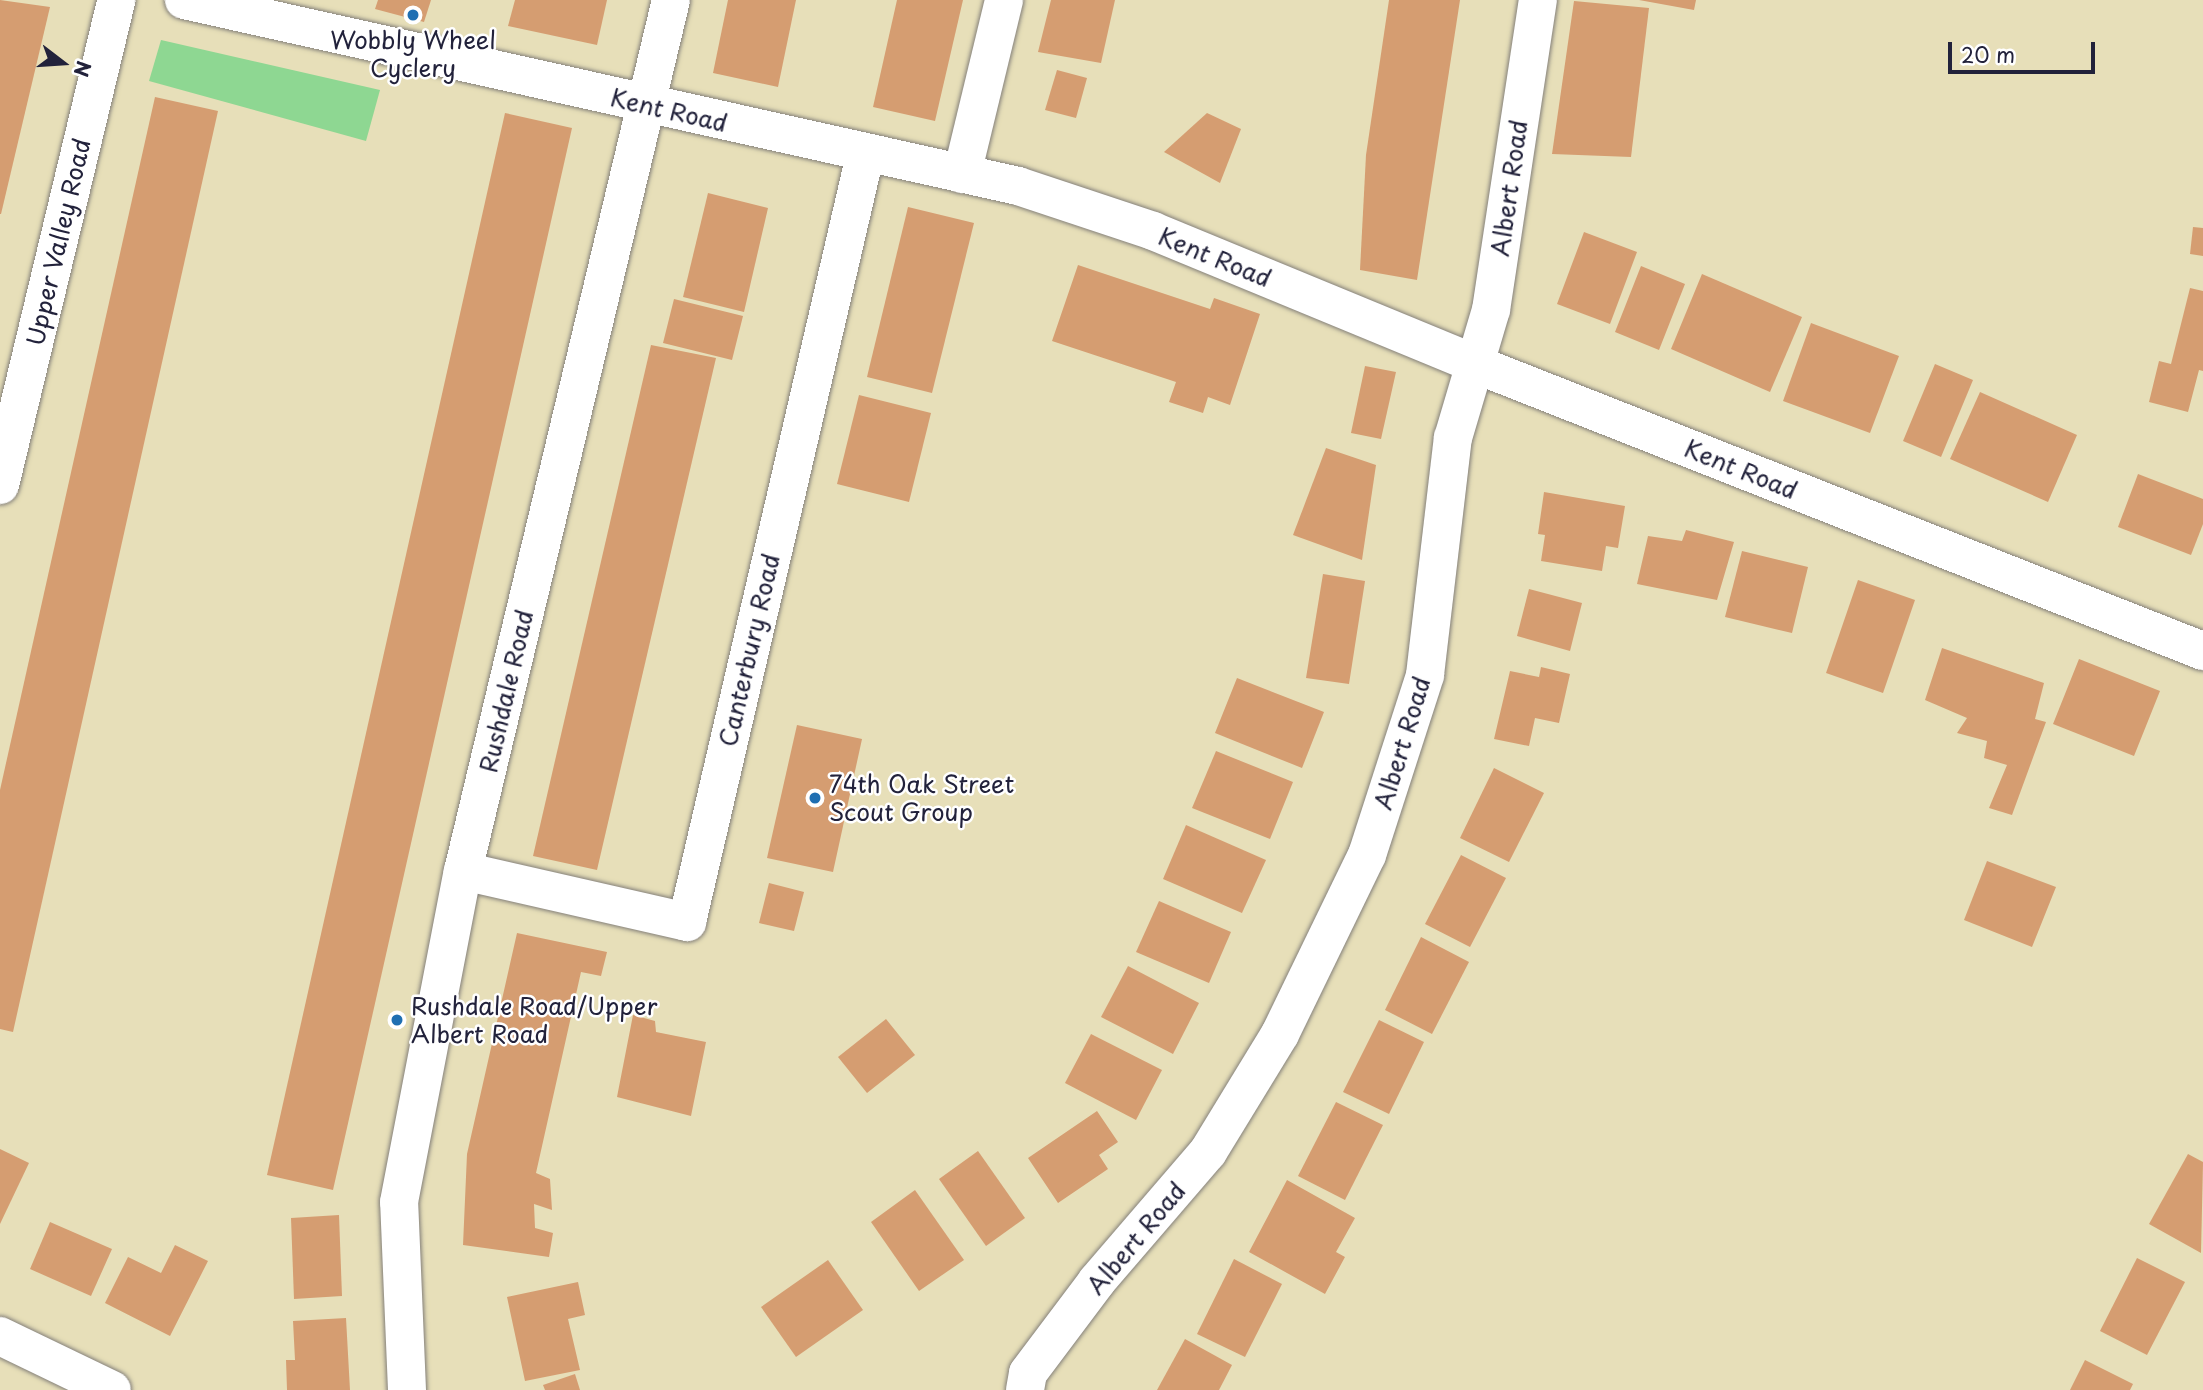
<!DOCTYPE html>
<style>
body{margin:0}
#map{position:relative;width:2203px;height:1390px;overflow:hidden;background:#e7dfb9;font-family:"Playpen Sans",sans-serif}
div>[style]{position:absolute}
.green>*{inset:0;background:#8ed792}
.building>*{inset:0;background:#d59d71}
.roads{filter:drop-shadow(0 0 2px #84807a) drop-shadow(0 0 2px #84807a)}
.minor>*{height:38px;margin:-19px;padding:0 19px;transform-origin:19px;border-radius:19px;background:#fff}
.dots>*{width:19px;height:19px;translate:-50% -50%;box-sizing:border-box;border:4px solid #fff;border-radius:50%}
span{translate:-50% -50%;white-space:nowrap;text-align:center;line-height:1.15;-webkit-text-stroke:5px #fff;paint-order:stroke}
.poi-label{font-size:24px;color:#22223b}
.left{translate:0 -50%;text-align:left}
.street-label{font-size:24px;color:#22223b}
.north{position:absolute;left:28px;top:28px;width:70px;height:70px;-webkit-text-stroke:5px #fff;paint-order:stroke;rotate:107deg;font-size:19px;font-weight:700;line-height:28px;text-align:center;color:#22223b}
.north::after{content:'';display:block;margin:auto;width:24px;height:32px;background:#22223b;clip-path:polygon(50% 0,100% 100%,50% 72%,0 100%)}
.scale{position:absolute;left:1948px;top:42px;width:147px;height:32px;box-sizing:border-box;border:4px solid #22223b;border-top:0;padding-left:9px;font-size:21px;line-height:24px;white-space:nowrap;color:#22223b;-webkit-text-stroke:5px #fff;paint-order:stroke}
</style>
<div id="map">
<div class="green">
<div style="clip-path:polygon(161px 40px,380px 90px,366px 141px,149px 81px)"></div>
</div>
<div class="building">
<div style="clip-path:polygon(0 0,50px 7px,1px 214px,0 214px)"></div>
<div style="clip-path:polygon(378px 0,431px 0,424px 22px,375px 9px)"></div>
<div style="clip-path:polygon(515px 0,607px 0,597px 45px,508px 26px)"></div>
<div style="clip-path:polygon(728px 0,796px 0,778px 87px,713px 73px)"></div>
<div style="clip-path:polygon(897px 0,963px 0,935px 121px,873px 107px)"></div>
<div style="clip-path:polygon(1051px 0,1115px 0,1101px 63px,1038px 52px)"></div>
<div style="clip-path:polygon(1389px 0,1460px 0,1417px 280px,1360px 270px,1366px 155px)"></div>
<div style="clip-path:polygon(1639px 0,1696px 0,1694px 10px)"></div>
<div style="clip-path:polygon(1574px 1px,1649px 8px,1631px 157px,1552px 154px)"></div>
<div style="clip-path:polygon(1057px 70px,1087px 78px,1076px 118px,1045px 110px)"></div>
<div style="clip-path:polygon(155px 97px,218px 111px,13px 1032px,0 1029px,0 790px)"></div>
<div style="clip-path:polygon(505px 113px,572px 128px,333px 1190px,267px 1175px)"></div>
<div style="clip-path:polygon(1207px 113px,1241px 129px,1220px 183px,1164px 152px)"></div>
<div style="clip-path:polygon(708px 193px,768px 208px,744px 312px,683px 297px)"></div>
<div style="clip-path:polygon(908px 207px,974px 223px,932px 393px,867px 377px)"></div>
<div style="clip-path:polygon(2193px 227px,2203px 228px,2203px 256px,2190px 254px)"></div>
<div style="clip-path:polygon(1584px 232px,1637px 252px,1610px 324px,1557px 304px)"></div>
<div style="clip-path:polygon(1078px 265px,1210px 309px,1214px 298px,1260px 314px,1230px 405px,1208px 397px,1203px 413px,1169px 402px,1176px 382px,1052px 341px)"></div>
<div style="clip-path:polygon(1641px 266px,1685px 284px,1659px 350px,1615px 332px)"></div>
<div style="clip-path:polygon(1702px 274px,1802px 317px,1770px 392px,1671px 349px)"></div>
<div style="clip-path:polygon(2190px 288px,2203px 291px,2203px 371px,2199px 370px,2188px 412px,2149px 402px,2159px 361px,2171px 364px)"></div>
<div style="clip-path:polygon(674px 299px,743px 316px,732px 360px,663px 343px)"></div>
<div style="clip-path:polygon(1811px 323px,1899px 356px,1870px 433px,1783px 401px)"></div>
<div style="clip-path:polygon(651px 345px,716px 358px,597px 870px,533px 856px)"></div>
<div style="clip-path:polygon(1935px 364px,1973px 380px,1941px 457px,1903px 441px)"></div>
<div style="clip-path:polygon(1365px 366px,1396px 372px,1381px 439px,1351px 433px)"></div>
<div style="clip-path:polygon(1980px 392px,2077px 435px,2048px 502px,1950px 459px)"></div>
<div style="clip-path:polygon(859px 395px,931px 413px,909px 502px,837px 484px)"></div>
<div style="clip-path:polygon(1326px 448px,1376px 465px,1362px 560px,1293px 535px)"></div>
<div style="clip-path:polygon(2138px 474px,2203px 499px,2203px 524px,2191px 555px,2118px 527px)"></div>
<div style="clip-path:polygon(1544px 492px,1625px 506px,1618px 548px,1606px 546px,1602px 571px,1541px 561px,1545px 535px,1538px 534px)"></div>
<div style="clip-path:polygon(1686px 530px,1734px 542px,1717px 600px,1637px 584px,1648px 536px,1682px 541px)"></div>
<div style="clip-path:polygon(1742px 551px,1808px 567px,1792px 633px,1725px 617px)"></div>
<div style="clip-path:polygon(1323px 574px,1365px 581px,1349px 684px,1306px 678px)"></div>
<div style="clip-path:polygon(1858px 580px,1915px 600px,1883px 693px,1826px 673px)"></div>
<div style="clip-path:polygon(1529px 589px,1582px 603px,1570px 651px,1517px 636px)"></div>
<div style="clip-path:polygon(1942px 648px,2044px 683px,2035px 719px,2046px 722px,2012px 815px,1989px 808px,2007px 765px,1984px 758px,1987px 741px,1957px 733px,1967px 718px,1925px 700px)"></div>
<div style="clip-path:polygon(2079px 659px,2160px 691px,2134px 756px,2053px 724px)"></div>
<div style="clip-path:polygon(1541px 667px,1570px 674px,1559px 723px,1535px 718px,1529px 746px,1494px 739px,1510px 671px,1539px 677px)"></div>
<div style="clip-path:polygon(1237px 678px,1324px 712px,1302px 768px,1215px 733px)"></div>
<div style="clip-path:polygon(797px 725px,862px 739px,833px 872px,767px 858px)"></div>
<div style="clip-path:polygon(1216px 751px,1293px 782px,1270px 839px,1192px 808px)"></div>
<div style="clip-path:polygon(1494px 768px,1544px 793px,1509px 862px,1460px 838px)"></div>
<div style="clip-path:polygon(1186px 825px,1266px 860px,1242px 913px,1163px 879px)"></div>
<div style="clip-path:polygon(1461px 855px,1506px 878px,1470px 947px,1425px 924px)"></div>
<div style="clip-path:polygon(1987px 861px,2056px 887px,2032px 947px,1964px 920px)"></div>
<div style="clip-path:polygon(769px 883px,804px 892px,794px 931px,759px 923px)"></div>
<div style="clip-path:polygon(1159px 901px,1231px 932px,1209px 983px,1136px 952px)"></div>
<div style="clip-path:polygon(517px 933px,607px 952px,601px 976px,581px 972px,536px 1173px,550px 1179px,552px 1210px,534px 1204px,535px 1228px,553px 1233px,549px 1257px,463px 1245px,467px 1154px)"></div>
<div style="clip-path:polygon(1421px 937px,1469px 962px,1432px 1034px,1385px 1010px)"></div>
<div style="clip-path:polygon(1128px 966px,1199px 1003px,1173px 1054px,1101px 1017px)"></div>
<div style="clip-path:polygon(633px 1015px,655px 1021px,656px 1032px,706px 1042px,691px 1116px,617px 1097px)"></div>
<div style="clip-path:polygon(886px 1019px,915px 1055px,867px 1093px,838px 1057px)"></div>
<div style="clip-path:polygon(1379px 1020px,1424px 1042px,1389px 1114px,1343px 1092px)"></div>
<div style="clip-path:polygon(1091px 1034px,1162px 1070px,1136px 1120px,1065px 1083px)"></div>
<div style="clip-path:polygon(1336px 1102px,1383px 1125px,1345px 1200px,1298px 1176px)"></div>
<div style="clip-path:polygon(1097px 1111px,1118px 1142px,1099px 1155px,1108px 1169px,1058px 1203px,1028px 1158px)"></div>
<div style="clip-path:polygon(0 1149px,29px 1163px,0 1224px)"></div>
<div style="clip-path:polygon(978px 1151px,1025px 1218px,986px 1246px,939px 1179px)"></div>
<div style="clip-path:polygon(2188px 1154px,2203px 1162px,2201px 1253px,2149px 1224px)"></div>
<div style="clip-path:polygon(1287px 1180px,1355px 1218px,1336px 1252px,1345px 1257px,1325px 1294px,1249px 1252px)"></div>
<div style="clip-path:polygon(915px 1190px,964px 1260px,919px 1291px,871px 1222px)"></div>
<div style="clip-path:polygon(339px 1215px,342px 1296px,294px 1299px,291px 1218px)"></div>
<div style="clip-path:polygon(50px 1222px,112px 1249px,91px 1296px,30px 1269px)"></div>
<div style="clip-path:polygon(175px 1245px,208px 1261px,170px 1336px,105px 1303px,128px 1257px,161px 1273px)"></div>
<div style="clip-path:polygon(2137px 1258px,2185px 1282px,2147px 1355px,2100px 1331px)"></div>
<div style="clip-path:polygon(1234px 1259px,1282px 1284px,1245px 1357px,1197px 1334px)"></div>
<div style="clip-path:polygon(828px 1260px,863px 1310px,796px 1357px,761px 1307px)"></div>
<div style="clip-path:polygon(578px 1282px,585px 1315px,568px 1319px,580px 1370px,525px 1381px,507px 1297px)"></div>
<div style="clip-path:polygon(346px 1318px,350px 1390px,287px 1390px,286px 1360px,295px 1360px,293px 1321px)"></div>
<div style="clip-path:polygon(1185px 1339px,1232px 1365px,1219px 1390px,1157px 1390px)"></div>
<div style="clip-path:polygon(2085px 1360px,2133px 1384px,2130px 1390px,2070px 1390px)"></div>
<div style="clip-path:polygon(575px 1374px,580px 1390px,545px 1390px,543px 1385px)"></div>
</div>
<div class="roads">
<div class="minor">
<div style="left:184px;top:0;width:854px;rotate:12.57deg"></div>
<div style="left:1018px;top:186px;width:142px;rotate:18.4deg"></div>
<div style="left:1153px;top:231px;width:348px;rotate:22.4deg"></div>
<div style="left:1475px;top:364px;width:783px;rotate:21.52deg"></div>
<div style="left:962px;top:174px;width:179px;rotate:-76.4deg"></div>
<div style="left:0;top:485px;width:499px;rotate:-76.5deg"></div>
<div style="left:463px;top:871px;width:230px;rotate:12.8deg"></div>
<div style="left:687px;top:922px;width:787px;rotate:-76.93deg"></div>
<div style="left:0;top:1336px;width:124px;rotate:25.7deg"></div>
<div style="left:407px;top:1390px;width:188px;rotate:-92.4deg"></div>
<div style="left:399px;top:1202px;width:337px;rotate:-79.1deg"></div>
<div style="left:463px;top:871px;width:895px;rotate:-76.57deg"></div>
<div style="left:1025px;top:1390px;width:17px;rotate:-80deg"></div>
<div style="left:1028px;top:1373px;width:115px;rotate:-53.1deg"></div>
<div style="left:1097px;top:1281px;width:170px;rotate:-49.3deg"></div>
<div style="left:1208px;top:1152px;width:138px;rotate:-58.6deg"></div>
<div style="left:1280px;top:1034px;width:199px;rotate:-64.1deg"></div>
<div style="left:1367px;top:855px;width:189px;rotate:-72.1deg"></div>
<div style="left:1425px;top:675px;width:239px;rotate:-83.3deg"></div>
<div style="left:1453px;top:438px;width:134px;rotate:-73.5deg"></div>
<div style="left:1491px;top:310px;width:314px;rotate:-81.4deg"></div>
</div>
</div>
<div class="dots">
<div style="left:413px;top:15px;background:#1f6fb2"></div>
<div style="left:815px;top:798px;background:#1f6fb2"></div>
<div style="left:397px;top:1020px;background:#1f6fb2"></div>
</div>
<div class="poi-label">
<span style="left:413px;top:54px">Wobbly Wheel<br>Cyclery</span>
<span class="left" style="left:829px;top:798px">74th Oak Street<br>Scout Group</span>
<span class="left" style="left:411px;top:1020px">Rushdale Road/Upper<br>Albert Road</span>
</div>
<div class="street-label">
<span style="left:669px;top:110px;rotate:13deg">Kent Road</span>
<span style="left:1509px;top:188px;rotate:-82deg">Albert Road</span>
<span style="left:58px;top:242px;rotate:-77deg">Upper Valley Road</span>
<span style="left:1215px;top:257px;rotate:22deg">Kent Road</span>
<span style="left:1741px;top:469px;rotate:22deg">Kent Road</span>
<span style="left:749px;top:650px;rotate:-77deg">Canterbury Road</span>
<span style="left:506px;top:691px;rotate:-77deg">Rushdale Road</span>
<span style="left:1402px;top:743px;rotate:-73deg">Albert Road</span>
<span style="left:1136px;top:1238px;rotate:-50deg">Albert Road</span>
</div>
<div class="north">N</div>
<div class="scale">20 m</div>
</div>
